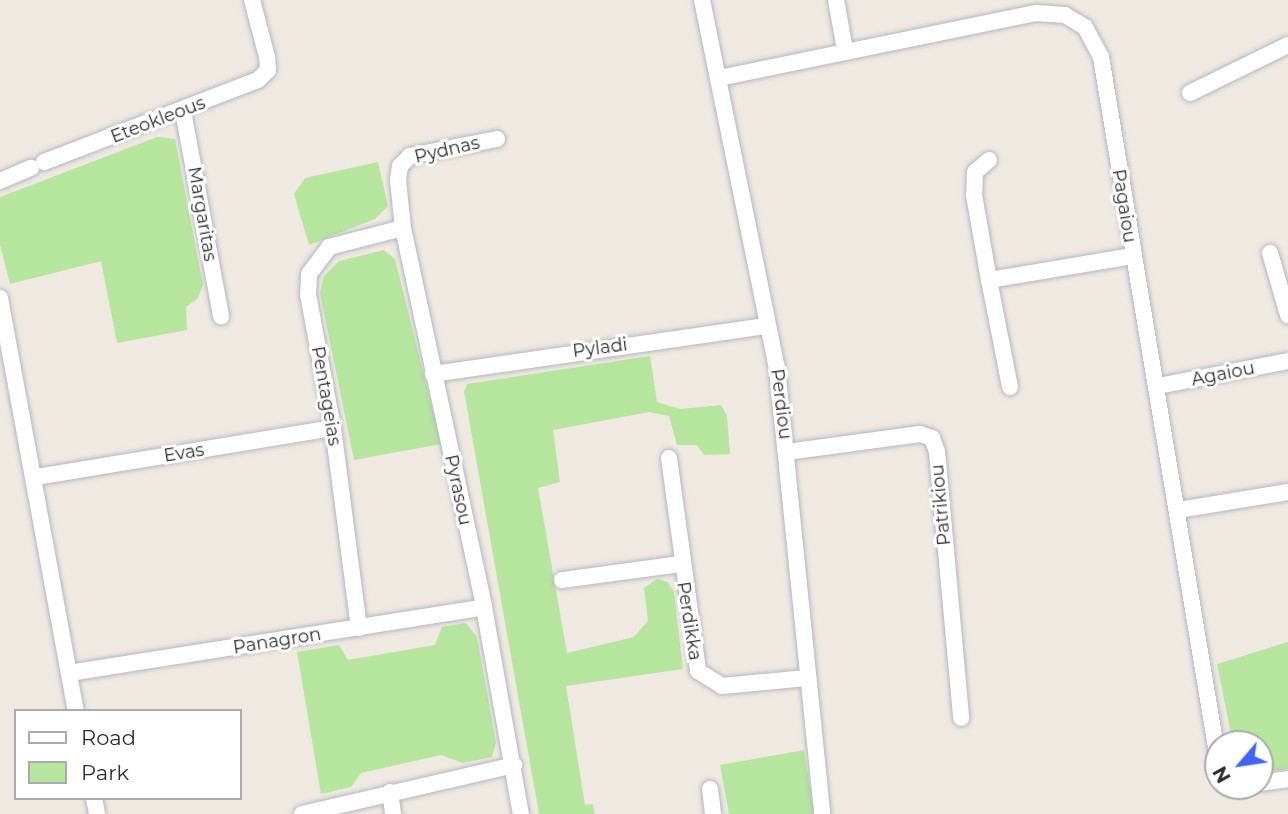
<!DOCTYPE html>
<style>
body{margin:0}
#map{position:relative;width:1288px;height:814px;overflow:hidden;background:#efe9e1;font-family:Montserrat,sans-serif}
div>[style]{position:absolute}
.green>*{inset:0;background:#b6e59e}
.roads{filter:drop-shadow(0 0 2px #b4b7c1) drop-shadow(0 0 2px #b4b7c1)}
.minor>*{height:16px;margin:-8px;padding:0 8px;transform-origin:8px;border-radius:8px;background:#fff}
span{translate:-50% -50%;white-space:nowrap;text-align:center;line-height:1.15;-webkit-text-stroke:6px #fff;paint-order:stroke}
.street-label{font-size:18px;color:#2e2e2e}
.legend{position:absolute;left:14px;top:709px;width:228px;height:91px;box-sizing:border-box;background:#fff;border:2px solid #ababab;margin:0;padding:9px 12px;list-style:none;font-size:21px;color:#2e2e2e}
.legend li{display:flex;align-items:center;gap:14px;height:35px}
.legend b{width:35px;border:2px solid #ababab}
.north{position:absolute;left:1204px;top:730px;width:70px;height:70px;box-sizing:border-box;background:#fff;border:2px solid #ababab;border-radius:50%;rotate:241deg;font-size:19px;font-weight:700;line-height:28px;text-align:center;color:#2e2e2e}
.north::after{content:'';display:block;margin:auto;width:24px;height:32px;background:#4264fb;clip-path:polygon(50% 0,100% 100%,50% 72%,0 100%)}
</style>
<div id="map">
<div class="green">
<div style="clip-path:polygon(157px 137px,175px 139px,203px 285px,198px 298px,186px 307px,187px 330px,117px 343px,101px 261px,10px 284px,0 245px,0 197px)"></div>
<div style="clip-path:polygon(378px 162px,388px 206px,375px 219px,309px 245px,294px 194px,305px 178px)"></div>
<div style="clip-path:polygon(384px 250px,395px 259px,441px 444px,354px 460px,320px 293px,324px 276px,339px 261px)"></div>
<div style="clip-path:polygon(650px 356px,657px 402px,680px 409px,721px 405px,727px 416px,730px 454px,704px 455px,697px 445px,677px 445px,669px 416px,649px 412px,553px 430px,560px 482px,538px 488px,567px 653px,634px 637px,648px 621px,644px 588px,657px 579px,668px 582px,674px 592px,683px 669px,566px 686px,585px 805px,593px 804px,595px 814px,539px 814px,464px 391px,467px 384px)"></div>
<div style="clip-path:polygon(466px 623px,477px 637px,496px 743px,492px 757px,463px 763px,441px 755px,361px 773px,351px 787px,321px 794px,297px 652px,339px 645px,348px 660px,435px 645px,442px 627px)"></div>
<div style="clip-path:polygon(1288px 642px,1288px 769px,1260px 773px,1260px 744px,1233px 744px,1217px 664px)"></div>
<div style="clip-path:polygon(804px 750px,814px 814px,729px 814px,720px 765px)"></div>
</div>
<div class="roads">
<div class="minor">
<div style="left:702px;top:0;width:376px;rotate:78.5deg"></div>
<div style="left:777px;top:368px;width:448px;rotate:84.2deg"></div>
<div style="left:836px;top:0;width:51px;rotate:79.8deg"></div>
<div style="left:719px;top:78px;width:324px;rotate:-11.6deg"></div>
<div style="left:1036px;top:13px;width:29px;rotate:4deg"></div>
<div style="left:1065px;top:15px;width:23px;rotate:31deg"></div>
<div style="left:1085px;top:27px;width:34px;rotate:62deg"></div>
<div style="left:1101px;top:57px;width:712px;rotate:80.54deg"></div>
<div style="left:1190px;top:93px;width:109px;rotate:-26.1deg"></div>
<div style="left:183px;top:111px;width:209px;rotate:79.5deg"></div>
<div style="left:497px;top:139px;width:89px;rotate:168.9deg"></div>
<div style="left:410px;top:156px;width:14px;rotate:135deg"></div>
<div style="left:400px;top:166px;width:14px;rotate:98deg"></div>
<div style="left:398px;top:180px;width:48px;rotate:84.1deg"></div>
<div style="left:403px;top:228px;width:388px;rotate:77.9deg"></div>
<div style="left:484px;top:607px;width:210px;rotate:79.9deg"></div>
<div style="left:989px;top:160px;width:18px;rotate:139deg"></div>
<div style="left:975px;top:172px;width:23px;rotate:92deg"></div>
<div style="left:974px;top:195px;width:86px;rotate:80deg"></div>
<div style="left:44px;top:162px;width:229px;rotate:-21deg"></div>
<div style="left:258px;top:80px;width:14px;rotate:-45deg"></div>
<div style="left:268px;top:70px;width:13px;rotate:-94deg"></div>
<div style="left:267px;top:57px;width:59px;rotate:-104.7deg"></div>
<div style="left:0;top:181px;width:34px;rotate:-23deg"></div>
<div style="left:1270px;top:253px;width:65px;rotate:73.8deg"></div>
<div style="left:0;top:298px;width:420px;rotate:79.6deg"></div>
<div style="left:433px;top:374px;width:337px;rotate:-8.2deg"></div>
<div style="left:1158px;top:386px;width:132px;rotate:-10.9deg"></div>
<div style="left:1010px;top:387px;width:109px;rotate:-101.1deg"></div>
<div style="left:989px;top:280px;width:145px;rotate:-9.5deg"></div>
<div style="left:787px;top:452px;width:134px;rotate:-7.7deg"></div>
<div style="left:920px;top:434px;width:13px;rotate:18deg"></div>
<div style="left:932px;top:438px;width:15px;rotate:70deg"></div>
<div style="left:937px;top:452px;width:267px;rotate:84.8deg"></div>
<div style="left:669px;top:458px;width:215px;rotate:82.2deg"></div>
<div style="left:698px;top:671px;width:28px;rotate:32deg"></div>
<div style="left:722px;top:686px;width:85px;rotate:-5.4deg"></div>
<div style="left:36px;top:477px;width:301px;rotate:-9.4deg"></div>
<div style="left:1178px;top:510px;width:111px;rotate:-9.3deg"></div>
<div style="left:562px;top:580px;width:119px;rotate:-7.7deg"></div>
<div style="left:359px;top:628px;width:202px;rotate:-97.4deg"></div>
<div style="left:333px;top:428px;width:135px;rotate:-100.6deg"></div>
<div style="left:308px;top:295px;width:21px;rotate:-87deg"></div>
<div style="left:309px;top:274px;width:34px;rotate:-53deg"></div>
<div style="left:329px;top:247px;width:76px;rotate:-14.4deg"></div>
<div style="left:69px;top:673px;width:420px;rotate:-9deg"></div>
<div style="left:1260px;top:783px;width:28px;rotate:-8deg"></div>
<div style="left:710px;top:789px;width:25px;rotate:83deg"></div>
<div style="left:390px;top:792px;width:22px;rotate:82deg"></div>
<div style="left:94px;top:798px;width:16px;rotate:79deg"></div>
<div style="left:302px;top:814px;width:218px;rotate:-13deg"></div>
</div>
</div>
<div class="street-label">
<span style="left:158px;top:120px;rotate:-21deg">Eteokleous</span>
<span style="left:447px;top:150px;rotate:-13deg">Pydnas</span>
<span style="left:1124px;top:206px;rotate:81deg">Pagaiou</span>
<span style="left:202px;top:214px;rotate:80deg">Margaritas</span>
<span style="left:600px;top:348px;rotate:-7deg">Pyladi</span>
<span style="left:1223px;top:374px;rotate:-11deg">Agaiou</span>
<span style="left:326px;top:396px;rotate:80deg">Pentageias</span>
<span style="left:781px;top:404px;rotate:83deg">Perdiou</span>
<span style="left:184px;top:453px;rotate:-9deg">Evas</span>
<span style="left:458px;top:490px;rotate:78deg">Pyrasou</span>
<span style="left:941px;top:505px;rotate:-95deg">Patrikiou</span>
<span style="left:689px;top:621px;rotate:81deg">Perdikka</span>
<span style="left:277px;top:641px;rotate:-9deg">Panagron</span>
</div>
<ul class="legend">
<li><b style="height:9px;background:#fff"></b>Road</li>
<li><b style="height:19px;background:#b6e59e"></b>Park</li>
</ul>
<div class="north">N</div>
</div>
